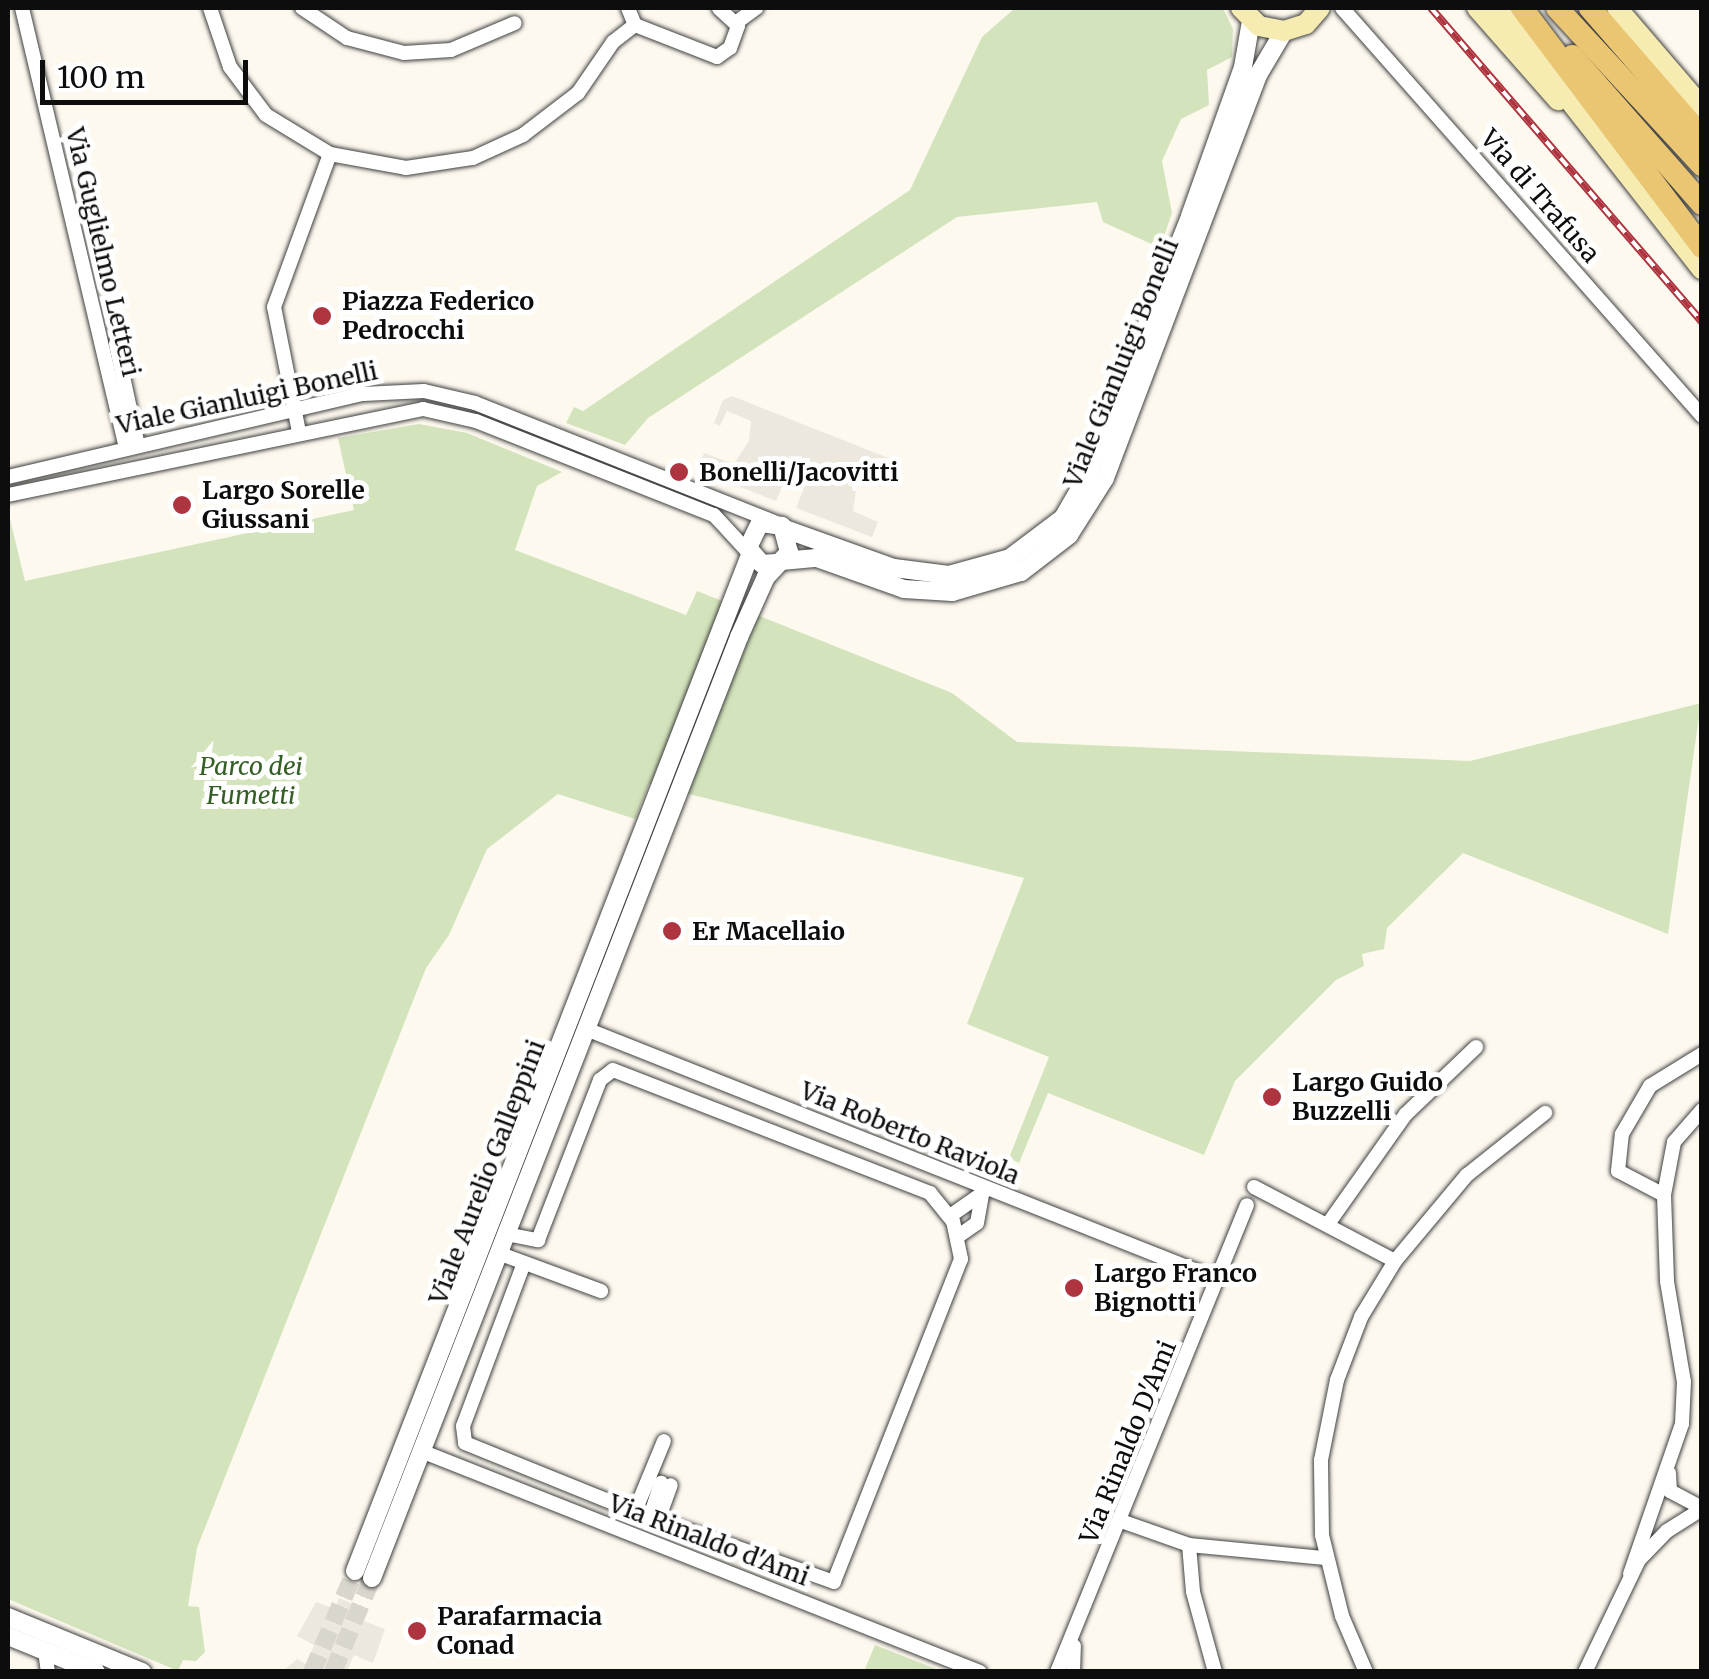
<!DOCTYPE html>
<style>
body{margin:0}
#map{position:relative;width:1709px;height:1679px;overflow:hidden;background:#fdf9ef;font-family:Merriweather,serif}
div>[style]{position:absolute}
.green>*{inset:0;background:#d3e4bc}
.plaza>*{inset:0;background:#ede8de}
.tertiary-tunnel>*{height:18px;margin-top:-9px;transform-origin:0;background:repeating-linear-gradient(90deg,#d9d6cd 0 18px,transparent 0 27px)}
.roads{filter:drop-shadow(0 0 2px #404040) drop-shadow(0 0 2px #404040)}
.minor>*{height:14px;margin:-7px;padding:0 7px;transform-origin:7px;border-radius:7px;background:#fff}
.tertiary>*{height:18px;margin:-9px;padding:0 9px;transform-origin:9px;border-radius:9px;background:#fff}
.secondary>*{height:20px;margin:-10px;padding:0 10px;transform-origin:10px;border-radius:10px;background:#f6ebb0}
.primary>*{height:22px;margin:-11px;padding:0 11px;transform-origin:11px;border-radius:11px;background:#eac672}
.rail>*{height:8px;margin-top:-4px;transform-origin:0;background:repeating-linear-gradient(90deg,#fff 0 11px,#ae3440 0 22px);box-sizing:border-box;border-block:2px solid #ae3440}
.dots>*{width:28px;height:28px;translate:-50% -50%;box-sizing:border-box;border:5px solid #fff;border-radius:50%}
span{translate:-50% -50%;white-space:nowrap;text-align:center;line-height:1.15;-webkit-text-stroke:10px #fff;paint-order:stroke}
.street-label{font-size:25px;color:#0d0d0d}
.poi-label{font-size:25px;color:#0d0d0d;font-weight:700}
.left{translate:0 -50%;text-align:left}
.park-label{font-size:25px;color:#335e24;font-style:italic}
.frame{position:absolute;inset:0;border:10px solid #0d0d0d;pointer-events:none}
.scale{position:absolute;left:40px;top:60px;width:208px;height:45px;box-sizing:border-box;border:5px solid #0d0d0d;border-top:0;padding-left:12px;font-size:30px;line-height:35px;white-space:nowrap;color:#0d0d0d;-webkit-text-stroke:8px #fff;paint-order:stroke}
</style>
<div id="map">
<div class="green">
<div style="clip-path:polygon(1015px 8px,1223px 8px,1233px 29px,1232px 57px,1207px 70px,1209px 105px,1181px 119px,1162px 161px,1172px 213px,1160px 248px,1103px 222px,1097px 202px,957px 217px,648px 418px,625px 445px,566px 423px,574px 407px,583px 411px,910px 190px,982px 37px)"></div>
<div style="clip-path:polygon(419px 424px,467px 433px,562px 472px,537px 486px,515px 550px,686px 615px,697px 591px,952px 693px,1017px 742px,1470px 761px,1701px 703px,1668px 934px,1463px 853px,1387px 928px,1384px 949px,1362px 954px,1364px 966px,1336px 980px,1235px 1081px,1204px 1155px,1048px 1093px,1019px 1163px,1009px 1158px,1049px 1057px,967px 1024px,1024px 878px,649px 784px,635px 819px,558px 794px,487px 849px,449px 935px,426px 968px,197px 1548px,188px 1606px,199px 1607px,205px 1652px,196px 1661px,183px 1660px,178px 1671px,8px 1599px,8px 511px,25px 581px,354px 510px,338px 438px)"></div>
<div style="clip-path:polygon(875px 1645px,941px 1671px,864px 1671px)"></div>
</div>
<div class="plaza">
<div style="clip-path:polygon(732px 396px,901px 463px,901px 481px,870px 469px,857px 484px,853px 511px,878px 522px,872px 537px,796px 508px,804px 488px,785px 480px,776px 501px,713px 476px,718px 465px,702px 459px,704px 453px,734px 464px,749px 441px,751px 421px,727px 411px,720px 426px,714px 423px,723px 400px)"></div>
<div style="clip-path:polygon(339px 1598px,365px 1609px,361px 1620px,385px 1629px,373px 1663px,354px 1655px,347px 1671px,283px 1671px,297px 1659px,306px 1664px,314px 1645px,297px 1636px,316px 1602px,335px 1609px)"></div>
</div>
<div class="tertiary-tunnel">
<div style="left:312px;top:1672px;width:110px;rotate:-66.9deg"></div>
<div style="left:333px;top:1672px;width:102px;rotate:-67.5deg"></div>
</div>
<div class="roads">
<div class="minor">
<div style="left:22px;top:8px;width:453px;rotate:76.7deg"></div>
<div style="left:210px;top:8px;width:62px;rotate:71.3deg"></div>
<div style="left:230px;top:67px;width:60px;rotate:53.1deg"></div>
<div style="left:266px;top:115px;width:75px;rotate:31.4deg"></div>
<div style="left:330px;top:154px;width:77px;rotate:10.4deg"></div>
<div style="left:406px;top:168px;width:68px;rotate:-8.5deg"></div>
<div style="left:473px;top:158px;width:55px;rotate:-24.7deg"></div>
<div style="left:523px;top:135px;width:69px;rotate:-37.4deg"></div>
<div style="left:578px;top:93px;width:62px;rotate:-55.5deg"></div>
<div style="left:613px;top:42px;width:28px;rotate:-38deg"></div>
<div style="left:302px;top:8px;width:54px;rotate:33.7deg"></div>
<div style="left:347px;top:38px;width:59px;rotate:14.7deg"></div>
<div style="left:404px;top:53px;width:47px;rotate:-3.7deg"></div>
<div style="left:451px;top:50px;width:69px;rotate:-22.9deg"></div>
<div style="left:628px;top:8px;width:18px;rotate:68deg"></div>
<div style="left:635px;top:25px;width:88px;rotate:21.3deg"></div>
<div style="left:717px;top:57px;width:16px;rotate:-35deg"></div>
<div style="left:730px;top:48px;width:23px;rotate:-70deg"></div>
<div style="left:738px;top:26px;width:26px;rotate:-137deg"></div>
<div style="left:1342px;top:8px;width:544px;rotate:48.58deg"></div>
<div style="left:737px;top:22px;width:24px;rotate:-36deg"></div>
<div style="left:116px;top:344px;width:104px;rotate:77.8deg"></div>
<div style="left:299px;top:432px;width:127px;rotate:-101.3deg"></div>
<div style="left:274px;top:307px;width:163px;rotate:-69.9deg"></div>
<div style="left:8px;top:477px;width:365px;rotate:-13.2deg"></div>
<div style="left:363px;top:394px;width:61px;rotate:-2.8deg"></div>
<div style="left:424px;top:391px;width:52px;rotate:13.2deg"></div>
<div style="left:475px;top:403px;width:322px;rotate:21.7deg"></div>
<div style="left:8px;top:495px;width:424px;rotate:-11.7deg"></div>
<div style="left:423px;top:409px;width:54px;rotate:12.8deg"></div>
<div style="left:476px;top:421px;width:256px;rotate:21.6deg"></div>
<div style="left:714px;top:515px;width:53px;rotate:47.3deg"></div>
<div style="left:586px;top:1029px;width:679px;rotate:21.61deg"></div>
<div style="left:1254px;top:1187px;width:159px;rotate:27.7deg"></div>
<div style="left:1664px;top:1195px;width:52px;rotate:-152.4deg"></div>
<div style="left:1618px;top:1171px;width:37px;rotate:-84deg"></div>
<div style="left:1622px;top:1134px;width:56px;rotate:-59.7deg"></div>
<div style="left:1650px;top:1086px;width:61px;rotate:-31.6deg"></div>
<div style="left:950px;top:1216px;width:40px;rotate:-34.9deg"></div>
<div style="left:1328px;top:1224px;width:135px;rotate:-54.7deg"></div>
<div style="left:1406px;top:1114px;width:97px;rotate:-43.7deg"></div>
<div style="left:506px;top:1234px;width:33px;rotate:11deg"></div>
<div style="left:538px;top:1240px;width:172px;rotate:-68.8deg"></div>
<div style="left:600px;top:1080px;width:16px;rotate:-38deg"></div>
<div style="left:613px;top:1070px;width:340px;rotate:21.2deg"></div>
<div style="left:930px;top:1193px;width:36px;rotate:51deg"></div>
<div style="left:953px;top:1221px;width:39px;rotate:78deg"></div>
<div style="left:961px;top:1259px;width:347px;rotate:111.5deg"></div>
<div style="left:834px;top:1582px;width:195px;rotate:-160.5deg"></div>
<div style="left:650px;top:1517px;width:36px;rotate:-72deg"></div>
<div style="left:957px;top:1237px;width:24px;rotate:-35deg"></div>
<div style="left:977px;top:1223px;width:27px;rotate:-80deg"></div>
<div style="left:498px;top:1253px;width:110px;rotate:20.3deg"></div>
<div style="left:524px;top:1263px;width:174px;rotate:110.5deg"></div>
<div style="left:463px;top:1426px;width:17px;rotate:83deg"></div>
<div style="left:465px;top:1443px;width:176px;rotate:22deg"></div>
<div style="left:628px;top:1509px;width:11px;rotate:-27deg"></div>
<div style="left:638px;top:1504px;width:68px;rotate:-67.6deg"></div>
<div style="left:421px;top:1451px;width:601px;rotate:21.57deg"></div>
<div style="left:1669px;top:1473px;width:18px;rotate:87deg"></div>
<div style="left:1670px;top:1491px;width:36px;rotate:28deg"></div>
<div style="left:658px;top:1520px;width:37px;rotate:-70deg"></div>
<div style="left:1121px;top:1521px;width:72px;rotate:19.4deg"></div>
<div style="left:1189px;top:1545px;width:137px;rotate:5.5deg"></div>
<div style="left:1189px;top:1545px;width:47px;rotate:85.1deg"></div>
<div style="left:1193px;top:1592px;width:83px;rotate:74.6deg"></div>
<div style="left:1630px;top:1574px;width:159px;rotate:-70.9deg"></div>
<div style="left:1682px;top:1424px;width:42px;rotate:-87.3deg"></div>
<div style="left:1684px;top:1382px;width:102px;rotate:-99.6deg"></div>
<div style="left:1667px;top:1281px;width:86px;rotate:-92deg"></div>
<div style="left:1664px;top:1195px;width:54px;rotate:-79.3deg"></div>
<div style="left:1674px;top:1142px;width:43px;rotate:-48.8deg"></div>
<div style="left:45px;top:1651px;width:21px;rotate:82deg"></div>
<div style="left:1057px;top:1672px;width:504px;rotate:-67.86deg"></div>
<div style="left:1073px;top:1672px;width:26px;rotate:-88deg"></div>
<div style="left:1366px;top:1672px;width:61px;rotate:-113.2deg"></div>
<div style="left:1342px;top:1616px;width:83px;rotate:-103.9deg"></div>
<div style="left:1322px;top:1535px;width:75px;rotate:-90.8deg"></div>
<div style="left:1321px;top:1460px;width:82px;rotate:-78.7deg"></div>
<div style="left:1337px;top:1380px;width:67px;rotate:-69.1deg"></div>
<div style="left:1361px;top:1317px;width:66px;rotate:-58.7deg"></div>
<div style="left:1395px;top:1261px;width:112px;rotate:-50.1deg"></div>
<div style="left:1467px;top:1175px;width:100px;rotate:-38.5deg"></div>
<div style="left:1585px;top:1672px;width:124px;rotate:-64.3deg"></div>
<div style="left:1639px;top:1560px;width:40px;rotate:-46deg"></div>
<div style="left:1667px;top:1531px;width:41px;rotate:-32.2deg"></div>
</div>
<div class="tertiary">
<div style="left:785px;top:529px;width:116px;rotate:19.7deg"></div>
<div style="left:894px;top:568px;width:55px;rotate:7.3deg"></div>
<div style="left:949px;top:575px;width:63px;rotate:-15.6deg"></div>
<div style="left:1010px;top:558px;width:66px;rotate:-37deg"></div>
<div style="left:1063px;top:518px;width:46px;rotate:-60.1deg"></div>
<div style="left:1086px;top:478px;width:282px;rotate:-68.3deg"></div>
<div style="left:1190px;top:216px;width:158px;rotate:-70.4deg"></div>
<div style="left:1243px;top:67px;width:47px;rotate:-80.1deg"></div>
<div style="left:781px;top:561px;width:36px;rotate:-5deg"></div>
<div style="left:817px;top:558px;width:92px;rotate:19.6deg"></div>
<div style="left:904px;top:589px;width:48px;rotate:3.6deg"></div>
<div style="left:952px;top:592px;width:72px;rotate:-16.2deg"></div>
<div style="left:1021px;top:572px;width:61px;rotate:-37.6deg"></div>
<div style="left:1069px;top:535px;width:67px;rotate:-57.7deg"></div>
<div style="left:1105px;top:478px;width:431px;rotate:-69.2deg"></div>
<div style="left:1258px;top:75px;width:51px;rotate:-59.4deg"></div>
<div style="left:355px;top:1571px;width:1090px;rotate:-68.75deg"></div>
<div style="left:372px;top:1578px;width:1010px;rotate:-68.69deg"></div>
<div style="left:739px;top:637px;width:66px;rotate:-65.8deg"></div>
<div style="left:766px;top:577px;width:34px;rotate:-47deg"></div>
<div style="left:789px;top:552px;width:27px;rotate:-105deg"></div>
<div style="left:782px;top:526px;width:22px;rotate:-172deg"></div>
<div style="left:760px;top:523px;width:28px;rotate:116deg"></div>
<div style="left:748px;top:548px;width:21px;rotate:49deg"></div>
<div style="left:762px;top:564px;width:14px;rotate:-4deg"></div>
<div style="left:8px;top:1617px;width:145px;rotate:22.3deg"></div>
<div style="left:8px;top:1636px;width:95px;rotate:22.2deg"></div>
</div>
<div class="secondary">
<div style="left:1241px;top:8px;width:25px;rotate:45deg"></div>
<div style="left:1259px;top:26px;width:25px;rotate:11deg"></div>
<div style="left:1284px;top:31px;width:23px;rotate:-18deg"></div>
<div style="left:1306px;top:24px;width:21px;rotate:-49deg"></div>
<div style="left:1477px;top:8px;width:123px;rotate:48.6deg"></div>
<div style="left:1497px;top:8px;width:332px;rotate:51.9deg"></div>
<div style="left:1617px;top:8px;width:130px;rotate:49.4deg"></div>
</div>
<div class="primary">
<div style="left:1522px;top:8px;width:299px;rotate:53deg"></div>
<div style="left:1557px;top:8px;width:214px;rotate:47.3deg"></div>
<div style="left:1590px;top:8px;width:171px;rotate:49deg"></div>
<div style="left:1572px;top:56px;width:197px;rotate:48.7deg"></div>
</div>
</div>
<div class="rail">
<div style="left:1431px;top:8px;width:415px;rotate:49.2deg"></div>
</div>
<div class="dots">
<div style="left:322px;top:316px;background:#ae3440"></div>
<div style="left:679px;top:472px;background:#ae3440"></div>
<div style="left:182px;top:505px;background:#ae3440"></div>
<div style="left:672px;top:931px;background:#ae3440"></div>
<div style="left:1272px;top:1097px;background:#ae3440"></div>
<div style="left:1074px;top:1288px;background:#ae3440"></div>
<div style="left:417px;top:1631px;background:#ae3440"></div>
</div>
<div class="street-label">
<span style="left:1540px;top:196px;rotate:49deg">Via di Trafusa</span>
<span style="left:103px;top:252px;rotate:77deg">Via Guglielmo Letteri</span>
<span style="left:1121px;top:363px;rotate:-68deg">Viale Gianluigi Bonelli</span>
<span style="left:247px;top:398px;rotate:-12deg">Viale Gianluigi Bonelli</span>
<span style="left:910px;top:1133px;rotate:22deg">Via Roberto Raviola</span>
<span style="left:487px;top:1172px;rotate:-69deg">Viale Aurelio Galleppini</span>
<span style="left:1128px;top:1442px;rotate:-68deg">Via Rinaldo D'Ami</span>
<span style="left:709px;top:1540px;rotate:21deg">Via Rinaldo d'Ami</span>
</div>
<div class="poi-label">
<span class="left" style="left:342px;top:316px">Piazza Federico<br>Pedrocchi</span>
<span class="left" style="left:699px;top:472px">Bonelli/Jacovitti</span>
<span class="left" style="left:202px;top:505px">Largo Sorelle<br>Giussani</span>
<span class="left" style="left:692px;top:931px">Er Macellaio</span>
<span class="left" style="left:1292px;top:1097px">Largo Guido<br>Buzzelli</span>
<span class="left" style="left:1094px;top:1288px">Largo Franco<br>Bignotti</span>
<span class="left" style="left:437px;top:1631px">Parafarmacia<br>Conad</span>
</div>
<div class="park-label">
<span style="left:251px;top:781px">Parco dei<br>Fumetti</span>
</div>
<div class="frame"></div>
<div class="scale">100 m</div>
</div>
